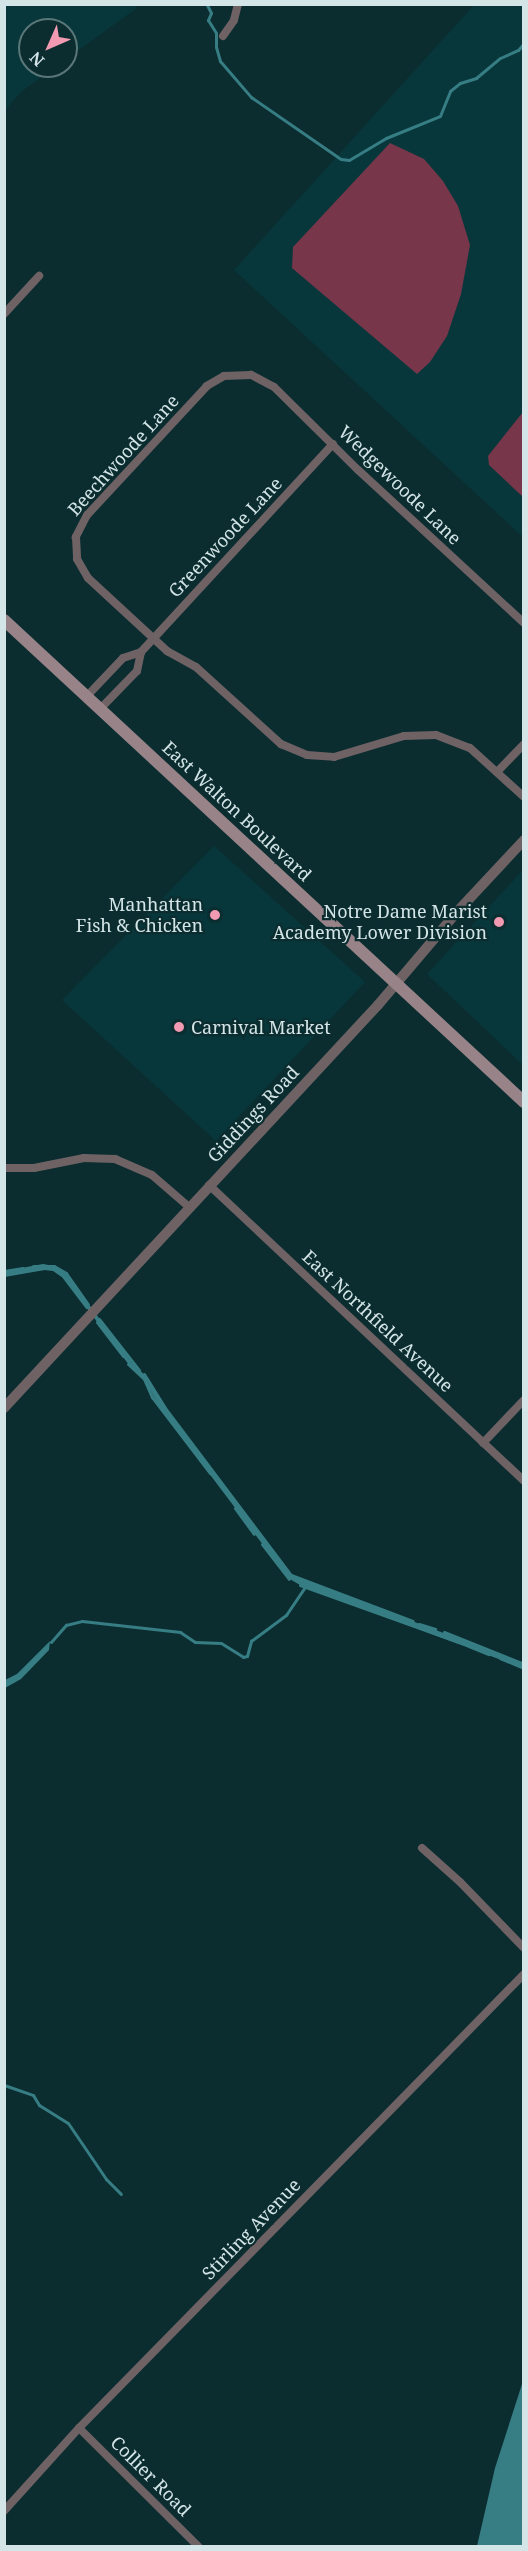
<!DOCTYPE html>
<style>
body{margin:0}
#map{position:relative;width:528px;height:2551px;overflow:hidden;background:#0b2d30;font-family:"Noto Serif",serif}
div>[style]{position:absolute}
.built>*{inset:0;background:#07373b}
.green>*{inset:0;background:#78364a}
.water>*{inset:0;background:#377d84}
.stream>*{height:3px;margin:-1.5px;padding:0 1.5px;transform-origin:1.5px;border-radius:1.5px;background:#377d84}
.minor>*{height:8px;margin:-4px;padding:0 4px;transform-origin:4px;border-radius:4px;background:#6f6265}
.tertiary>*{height:10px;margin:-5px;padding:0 5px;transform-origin:5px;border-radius:5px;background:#6f6265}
.secondary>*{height:12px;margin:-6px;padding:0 6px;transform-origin:6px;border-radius:6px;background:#988388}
.dots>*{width:16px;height:16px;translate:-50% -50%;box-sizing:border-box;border:3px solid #0b2d30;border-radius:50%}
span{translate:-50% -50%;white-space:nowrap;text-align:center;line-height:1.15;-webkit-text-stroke:4.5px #0b2d30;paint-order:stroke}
.street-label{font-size:18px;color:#d4e5e7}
.poi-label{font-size:18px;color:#d4e5e7}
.right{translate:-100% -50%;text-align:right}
.left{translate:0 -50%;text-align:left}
.frame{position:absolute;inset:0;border:6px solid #d4e5e7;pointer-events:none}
.north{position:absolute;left:18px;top:18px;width:60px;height:60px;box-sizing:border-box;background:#0b2d30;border:2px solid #5b7779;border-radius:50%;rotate:225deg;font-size:16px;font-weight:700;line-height:24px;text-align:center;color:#d4e5e7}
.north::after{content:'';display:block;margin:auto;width:21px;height:27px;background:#f19ab1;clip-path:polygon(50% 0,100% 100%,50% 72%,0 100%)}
</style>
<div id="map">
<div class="built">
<div style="clip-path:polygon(5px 4px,135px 4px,137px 8px,66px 59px,66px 30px,30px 30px,30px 66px,56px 66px,21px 92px,5px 110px)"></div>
<div style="clip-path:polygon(474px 5px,523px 5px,523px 537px,234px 270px)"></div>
<div style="clip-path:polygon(214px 846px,365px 982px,216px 1141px,62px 1000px)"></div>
<div style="clip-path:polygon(523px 870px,523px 1065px,427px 974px)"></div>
</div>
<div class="green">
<div style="clip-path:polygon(390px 143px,424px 159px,443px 181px,458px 206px,470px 245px,461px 294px,447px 336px,430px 362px,417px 374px,292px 268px,293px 247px)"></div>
<div style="clip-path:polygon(523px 412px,523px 497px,489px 465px,488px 456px)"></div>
</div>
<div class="water">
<div style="clip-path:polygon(43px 1264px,54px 1266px,66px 1273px,132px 1363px,147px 1377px,165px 1408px,291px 1575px,517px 1661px,523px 1664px,523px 1668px,300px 1585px,288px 1578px,162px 1411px,144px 1379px,129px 1365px,63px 1276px,53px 1269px,44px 1268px,5px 1275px,5px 1271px)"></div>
<div style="clip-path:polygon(50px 1641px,49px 1650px,21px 1679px,5px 1688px,5px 1680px,17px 1674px)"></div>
<div style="clip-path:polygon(523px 2381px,523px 2546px,477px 2546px,495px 2468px)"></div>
</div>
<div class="stream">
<div style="left:207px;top:5px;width:9px;rotate:63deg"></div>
<div style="left:211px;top:13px;width:8px;rotate:113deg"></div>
<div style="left:208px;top:20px;width:15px;rotate:58deg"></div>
<div style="left:216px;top:33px;width:14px;rotate:90deg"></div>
<div style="left:216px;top:47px;width:15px;rotate:74deg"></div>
<div style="left:220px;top:61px;width:48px;rotate:49.3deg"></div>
<div style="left:251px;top:97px;width:109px;rotate:34.6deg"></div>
<div style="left:341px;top:159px;width:8px;rotate:7deg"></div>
<div style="left:349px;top:160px;width:43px;rotate:-30.7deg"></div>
<div style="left:386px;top:138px;width:58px;rotate:-22.2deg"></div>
<div style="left:440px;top:116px;width:27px;rotate:-68deg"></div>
<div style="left:450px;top:91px;width:13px;rotate:-39deg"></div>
<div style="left:460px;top:83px;width:17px;rotate:-17deg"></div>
<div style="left:476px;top:78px;width:31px;rotate:-40deg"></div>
<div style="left:500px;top:58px;width:20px;rotate:-24deg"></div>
<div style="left:518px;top:50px;width:9px;rotate:-49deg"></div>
<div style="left:33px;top:1266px;width:21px"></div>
<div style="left:54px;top:1266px;width:14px;rotate:30deg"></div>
<div style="left:66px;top:1273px;width:38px;rotate:55deg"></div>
<div style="left:4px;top:1271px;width:19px;rotate:-9deg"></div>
<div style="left:4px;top:1275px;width:41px;rotate:-9.9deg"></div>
<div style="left:44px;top:1268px;width:9px;rotate:6deg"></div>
<div style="left:53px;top:1269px;width:12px;rotate:35deg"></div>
<div style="left:63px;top:1276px;width:39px;rotate:53deg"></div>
<div style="left:99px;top:1319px;width:65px;rotate:51.9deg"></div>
<div style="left:97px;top:1322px;width:43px;rotate:52.6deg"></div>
<div style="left:128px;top:1364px;width:22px;rotate:43deg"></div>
<div style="left:144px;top:1379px;width:20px;rotate:66deg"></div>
<div style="left:152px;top:1397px;width:96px;rotate:52.7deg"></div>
<div style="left:144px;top:1374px;width:40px;rotate:58deg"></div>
<div style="left:165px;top:1408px;width:209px;rotate:53deg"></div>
<div style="left:291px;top:1575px;width:130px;rotate:20.7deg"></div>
<div style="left:235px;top:1508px;width:32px;rotate:54deg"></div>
<div style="left:262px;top:1544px;width:44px;rotate:52.4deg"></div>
<div style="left:300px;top:1585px;width:168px;rotate:19.8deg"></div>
<div style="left:419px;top:1624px;width:17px;rotate:17deg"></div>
<div style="left:444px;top:1632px;width:86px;rotate:21.8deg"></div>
<div style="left:51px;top:1642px;width:23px;rotate:-49deg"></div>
<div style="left:66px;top:1625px;width:16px;rotate:-14deg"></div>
<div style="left:82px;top:1621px;width:99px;rotate:6.4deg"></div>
<div style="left:180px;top:1632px;width:18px;rotate:34deg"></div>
<div style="left:195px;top:1642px;width:26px;rotate:2deg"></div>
<div style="left:221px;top:1643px;width:26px;rotate:32deg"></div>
<div style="left:243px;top:1657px;width:4px;rotate:-14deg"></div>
<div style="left:247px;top:1656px;width:16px;rotate:-75deg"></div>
<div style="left:251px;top:1641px;width:44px;rotate:-36.6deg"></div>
<div style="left:286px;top:1615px;width:34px;rotate:-56deg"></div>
<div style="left:469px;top:1646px;width:21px;rotate:23deg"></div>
<div style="left:500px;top:1658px;width:26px;rotate:23deg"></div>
<div style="left:4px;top:2085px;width:31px;rotate:19deg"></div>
<div style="left:33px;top:2095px;width:12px;rotate:59deg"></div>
<div style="left:39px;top:2105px;width:34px;rotate:32deg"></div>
<div style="left:68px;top:2123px;width:68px;rotate:55.8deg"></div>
<div style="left:106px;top:2179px;width:21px;rotate:45deg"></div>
</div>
<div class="minor">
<div style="left:223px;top:36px;width:19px;rotate:-55deg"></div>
<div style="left:234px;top:20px;width:16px;rotate:-76deg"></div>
<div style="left:4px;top:314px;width:52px;rotate:-47.4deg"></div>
<div style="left:524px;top:623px;width:226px;rotate:-137.3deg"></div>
<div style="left:358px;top:470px;width:118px;rotate:-135.3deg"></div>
<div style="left:274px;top:387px;width:26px;rotate:-152deg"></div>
<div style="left:251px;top:375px;width:27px;rotate:178deg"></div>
<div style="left:224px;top:376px;width:20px;rotate:150deg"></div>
<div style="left:207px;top:386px;width:176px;rotate:132.9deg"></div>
<div style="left:87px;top:515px;width:25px;rotate:117deg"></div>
<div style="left:76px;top:537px;width:22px;rotate:87deg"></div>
<div style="left:77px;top:559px;width:22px;rotate:60deg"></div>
<div style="left:88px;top:578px;width:108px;rotate:42.7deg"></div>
<div style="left:167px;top:651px;width:33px;rotate:29deg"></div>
<div style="left:196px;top:667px;width:115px;rotate:42.2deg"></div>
<div style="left:281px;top:744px;width:28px;rotate:23deg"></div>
<div style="left:307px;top:755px;width:27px;rotate:4deg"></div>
<div style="left:334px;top:757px;width:73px;rotate:-16.7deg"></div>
<div style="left:404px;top:736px;width:32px;rotate:-2deg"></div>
<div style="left:436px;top:735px;width:36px;rotate:21deg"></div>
<div style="left:470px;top:748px;width:73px;rotate:42.2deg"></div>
<div style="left:87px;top:696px;width:52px;rotate:-46.5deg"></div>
<div style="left:123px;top:658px;width:19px;rotate:-18deg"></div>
<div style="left:141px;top:652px;width:283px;rotate:-47.3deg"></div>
<div style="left:100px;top:709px;width:53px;rotate:-45.8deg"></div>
<div style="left:137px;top:671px;width:19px;rotate:-78deg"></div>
<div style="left:497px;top:772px;width:39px;rotate:-46deg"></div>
<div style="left:4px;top:1168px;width:30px"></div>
<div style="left:34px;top:1168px;width:51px;rotate:-11.3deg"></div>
<div style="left:84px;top:1158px;width:31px;rotate:2deg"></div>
<div style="left:115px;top:1159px;width:40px;rotate:23.4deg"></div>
<div style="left:152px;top:1175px;width:49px;rotate:40.9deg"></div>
<div style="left:209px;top:1185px;width:432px;rotate:43.2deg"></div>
<div style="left:483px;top:1443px;width:59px;rotate:-46.4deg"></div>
<div style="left:422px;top:1848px;width:51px;rotate:41.8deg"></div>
<div style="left:460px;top:1882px;width:92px;rotate:45.9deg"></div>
<div style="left:79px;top:2428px;width:168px;rotate:44.8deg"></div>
<div style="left:4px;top:2511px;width:112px;rotate:-47.9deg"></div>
<div style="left:79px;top:2428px;width:636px;rotate:-45.57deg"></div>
</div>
<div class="tertiary">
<div style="left:4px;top:1408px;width:550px;rotate:-47.14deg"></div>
<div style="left:378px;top:1005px;width:121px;rotate:-49.7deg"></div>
<div style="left:456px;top:913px;width:100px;rotate:-47deg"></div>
</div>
<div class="secondary">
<div style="left:4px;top:620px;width:709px;rotate:42.83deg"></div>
</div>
<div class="dots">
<div style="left:215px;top:915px;background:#f19ab1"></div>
<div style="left:499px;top:922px;background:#f19ab1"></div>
<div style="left:179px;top:1027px;background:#f19ab1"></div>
</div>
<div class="street-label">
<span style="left:123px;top:455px;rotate:-48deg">Beechwoode Lane</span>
<span style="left:400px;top:485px;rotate:44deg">Wedgewoode Lane</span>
<span style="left:225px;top:537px;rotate:-47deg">Greenwoode Lane</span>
<span style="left:237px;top:811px;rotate:43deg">East Walton Boulevard</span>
<span style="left:253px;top:1114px;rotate:-47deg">Giddings Road</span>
<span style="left:378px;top:1321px;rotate:43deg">East Northfield Avenue</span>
<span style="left:251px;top:2229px;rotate:-46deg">Stirling Avenue</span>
<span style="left:151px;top:2476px;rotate:45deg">Collier Road</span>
</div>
<div class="poi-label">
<span class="right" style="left:203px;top:915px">Manhattan<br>Fish &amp; Chicken</span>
<span class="right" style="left:487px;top:922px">Notre Dame Marist<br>Academy Lower Division</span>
<span class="left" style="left:191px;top:1027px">Carnival Market</span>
</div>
<div class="frame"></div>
<div class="north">N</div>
</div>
